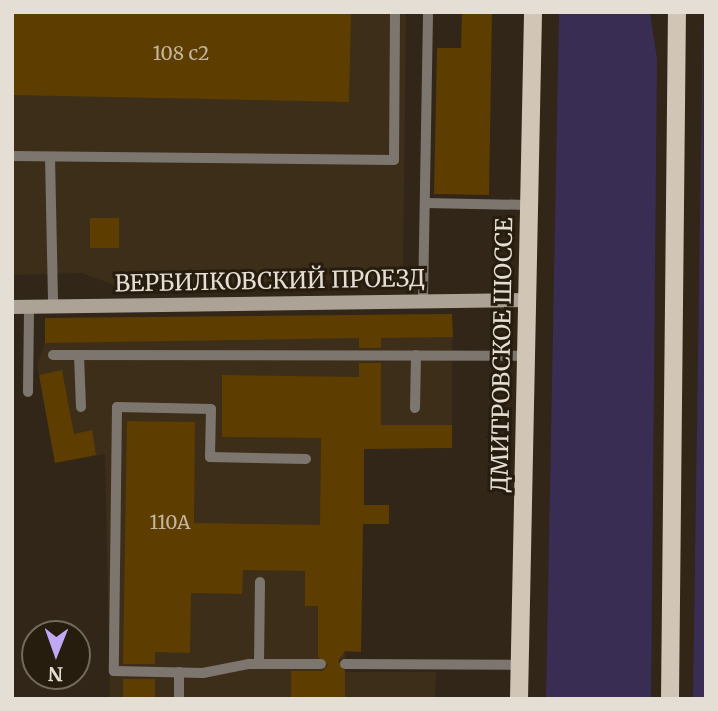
<!DOCTYPE html>
<meta charset="utf-8">
<style>
body{margin:0}
#map{position:relative;width:718px;height:711px;overflow:hidden;background:#312617;font-family:Merriweather,serif}
div>[style]{position:absolute}
.built>*{inset:0;background:#3d2e19}
.green>*{inset:0;background:#3a2d53}
.building>*{inset:0;background:#5e3d00}
.lane>*{height:10px;margin:-5px;padding:0 5px;transform-origin:5px;border-radius:5px;background:#7c766f}
.secondary>*{height:14px;margin:-7px;padding:0 7px;transform-origin:7px;border-radius:7px;background:#aca396}
.primary>*{height:18px;margin:-9px;padding:0 9px;transform-origin:9px;border-radius:9px;background:#d1c5b5}
span{translate:-50% -50%;white-space:nowrap;text-align:center;line-height:1.15;-webkit-text-stroke:6px #271d0e;paint-order:stroke}
.number-label{font-size:19px;color:#c3b6a0}
.number-label span{-webkit-text-stroke-width:0}
.street-label{font-size:23px;color:#e5ded5}
.frame{position:absolute;inset:0;border:14px solid #e5ded5;pointer-events:none}
.north{position:absolute;left:21px;top:620px;width:70px;height:70px;box-sizing:border-box;background:#271d0e;border:2px solid #736a5e;border-radius:50%;rotate:181deg;font-size:19px;font-weight:700;line-height:28px;text-align:center;color:#e5ded5}
.north::after{content:'';display:block;margin:auto;width:24px;height:32px;background:#c0a8f4;clip-path:polygon(50% 0,100% 100%,50% 72%,0 100%)}
</style>
<div id="map">
<div class="built">
<div style="clip-path:polygon(12px 12px,406px 12px,403px 278px,117px 286px,82px 273px,12px 275px)"></div>
<div style="clip-path:polygon(452px 314px,452px 448px,351px 449px,350px 458px,364px 458px,364px 505px,389px 505px,389px 524px,363px 524px,361px 652px,345px 652px,345px 672px,436px 672px,435px 699px,110px 699px,105px 454px,55px 463px,37px 365px,45px 343px,45px 318px)"></div>
</div>
<div class="green">
<div style="clip-path:polygon(559px 12px,650px 12px,657px 59px,651px 699px,546px 699px)"></div>
<div style="clip-path:polygon(703px 12px,706px 699px,693px 699px)"></div>
</div>
<div class="building">
<div style="clip-path:polygon(12px 12px,351px 12px,349px 102px,12px 95px)"></div>
<div style="clip-path:polygon(462px 12px,492px 12px,489px 195px,434px 194px,437px 48px,461px 48px)"></div>
<div style="clip-path:polygon(90px 218px,119px 218px,119px 248px,90px 248px)"></div>
<div style="clip-path:polygon(452px 314px,453px 337px,381px 338px,381px 348px,359px 348px,359px 338px,45px 343px,45px 318px)"></div>
<div style="clip-path:polygon(359px 363px,381px 363px,381px 425px,452px 425px,452px 448px,364px 449px,364px 505px,389px 505px,389px 524px,363px 524px,361px 652px,345px 651px,338px 661px,345px 671px,345px 699px,291px 699px,291px 671px,322px 671px,328px 665px,318px 657px,318px 606px,305px 606px,305px 571px,243px 570px,242px 594px,191px 593px,190px 653px,155px 652px,155px 664px,123px 664px,127px 421px,195px 422px,194px 523px,320px 525px,321px 438px,222px 437px,222px 375px,359px 377px)"></div>
<div style="clip-path:polygon(62px 370px,74px 434px,92px 430px,96px 455px,55px 463px,39px 375px)"></div>
<div style="clip-path:polygon(123px 679px,155px 679px,155px 699px,123px 699px)"></div>
</div>
<div class="lane">
<div style="left:12px;top:156px;width:382px;rotate:0.6deg"></div>
<div style="left:394px;top:160px;width:148px;rotate:-89.6deg"></div>
<div style="left:50px;top:157px;width:149px;rotate:88.8deg"></div>
<div style="left:425px;top:203px;width:104px;rotate:1.1deg"></div>
<div style="left:423px;top:301px;width:289px;rotate:-89deg"></div>
<div style="left:53px;top:355px;width:473px;rotate:0.1deg"></div>
<div style="left:79px;top:355px;width:52px;rotate:87.8deg"></div>
<div style="left:28px;top:392px;width:86px;rotate:-89.3deg"></div>
<div style="left:415px;top:408px;width:53px;rotate:-88.9deg"></div>
<div style="left:306px;top:459px;width:96px;rotate:-178.8deg"></div>
<div style="left:210px;top:457px;width:48px;rotate:-88.8deg"></div>
<div style="left:211px;top:409px;width:94px;rotate:-178.8deg"></div>
<div style="left:117px;top:407px;width:264px;rotate:90.7deg"></div>
<div style="left:114px;top:671px;width:89px;rotate:1.3deg"></div>
<div style="left:203px;top:673px;width:47px;rotate:-11.1deg"></div>
<div style="left:249px;top:664px;width:72px"></div>
<div style="left:259px;top:663px;width:81px;rotate:-89.3deg"></div>
<div style="left:345px;top:664px;width:175px;rotate:0.3deg"></div>
<div style="left:179px;top:699px;width:27px;rotate:-90deg"></div>
</div>
<div class="secondary">
<div style="left:12px;top:307px;width:516px;rotate:-0.78deg"></div>
</div>
<div class="primary">
<div style="left:519px;top:699px;width:687px;rotate:-88.83deg"></div>
<div style="left:670px;top:699px;width:687px;rotate:-89.42deg"></div>
</div>
<div class="number-label">
<span style="left:181px;top:54px">108 с2</span>
<span style="left:170px;top:523px">110А</span>
</div>
<div class="street-label">
<span style="left:270px;top:281px;rotate:-1deg">ВЕРБИЛКОВСКИЙ ПРОЕЗД</span>
<span style="left:502px;top:355px;rotate:-89deg">ДМИТРОВСКОЕ ШОССЕ</span>
</div>
<div class="frame"></div>
<div class="north">N</div>
</div>
